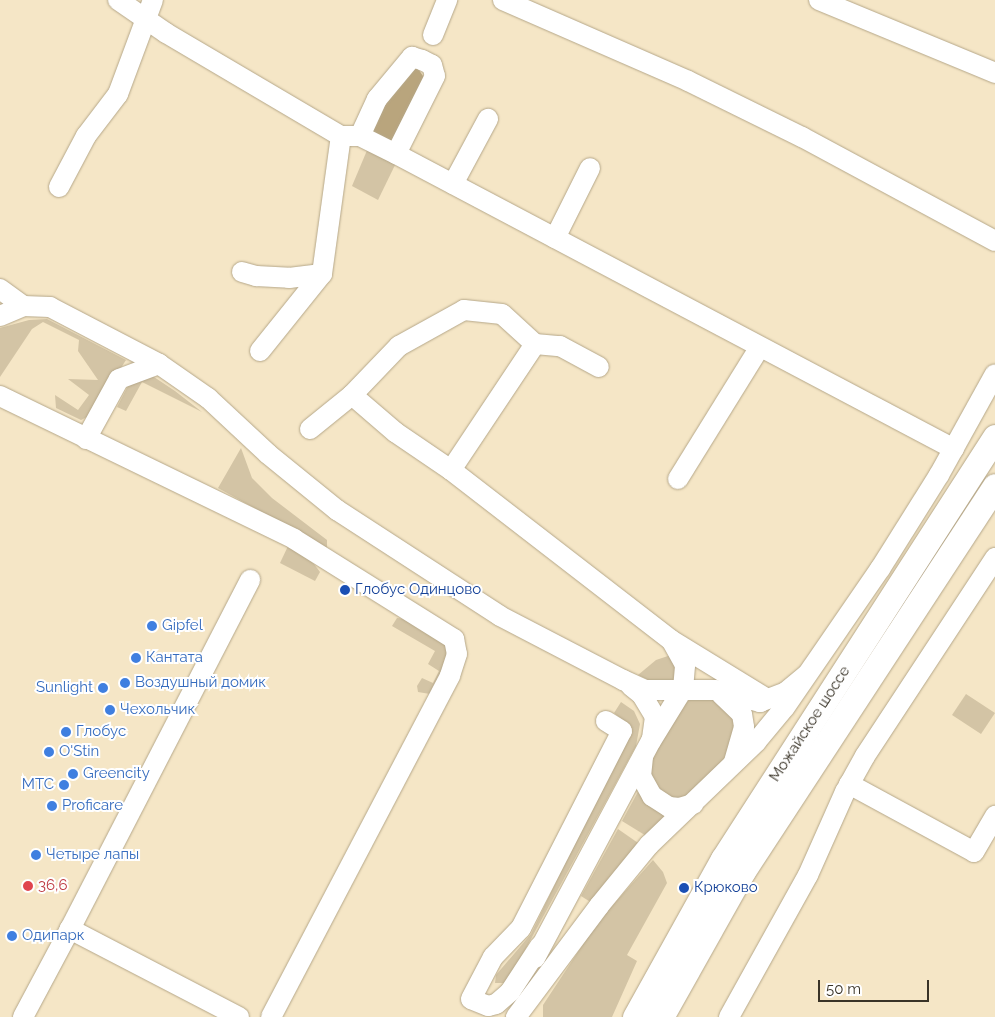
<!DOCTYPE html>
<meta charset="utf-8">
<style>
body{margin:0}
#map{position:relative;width:995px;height:1017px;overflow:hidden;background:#f5e6c6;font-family:Raleway,sans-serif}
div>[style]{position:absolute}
.green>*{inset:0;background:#d3c4a5}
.forest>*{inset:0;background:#b9a57d}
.roads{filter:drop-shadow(0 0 1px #b5a789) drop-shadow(0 0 1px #b5a789)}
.minor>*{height:20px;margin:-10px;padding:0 10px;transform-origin:10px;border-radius:10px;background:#fff}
.major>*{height:25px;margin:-12.5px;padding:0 12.5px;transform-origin:12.5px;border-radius:12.5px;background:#fff}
.dots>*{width:14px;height:14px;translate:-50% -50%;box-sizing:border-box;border:2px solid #fff;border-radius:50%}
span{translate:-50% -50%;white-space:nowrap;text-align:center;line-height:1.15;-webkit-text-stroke:4px #fff;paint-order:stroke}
.transit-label{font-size:15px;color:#164399}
.left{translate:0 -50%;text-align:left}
.shop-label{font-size:15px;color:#366cbe}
.right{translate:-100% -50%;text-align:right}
.street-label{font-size:15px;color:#393327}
.health-label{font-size:15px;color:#be3a42}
.scale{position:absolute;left:818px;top:980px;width:111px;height:22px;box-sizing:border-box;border:2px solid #393327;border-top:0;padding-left:6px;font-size:15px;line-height:18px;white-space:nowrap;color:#393327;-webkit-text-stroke:4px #fff;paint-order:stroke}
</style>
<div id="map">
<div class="green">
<div style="clip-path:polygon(368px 148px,396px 163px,378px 200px,352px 186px)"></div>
<div style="clip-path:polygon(47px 319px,126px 360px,91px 415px,81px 420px,56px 408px,55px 395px,78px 410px,89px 395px,68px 379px,98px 380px,78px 351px,79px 340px,43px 322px,32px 329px,0 377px,0 328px,29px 320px)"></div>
<div style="clip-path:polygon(151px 375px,175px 391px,202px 412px,142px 382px,126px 411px,117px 407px,128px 386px)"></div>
<div style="clip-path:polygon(241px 448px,252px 478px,272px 498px,327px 540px,327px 548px,218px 488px)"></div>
<div style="clip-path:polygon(289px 544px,314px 564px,320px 572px,315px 581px,280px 563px)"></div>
<div style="clip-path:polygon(397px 618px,406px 619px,441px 639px,446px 647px,449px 655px,430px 694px,418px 692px,417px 686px,422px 678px,433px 683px,439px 671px,428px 664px,435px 651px,392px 626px)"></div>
<div style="clip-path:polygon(674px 654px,679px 676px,671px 682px,657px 684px,638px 675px,656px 660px)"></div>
<div style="clip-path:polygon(966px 694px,995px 713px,981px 734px,952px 715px)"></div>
<div style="clip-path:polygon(709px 696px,726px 706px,736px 722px,732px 752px,691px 796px,673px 799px,662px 794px,649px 771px,653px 754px,675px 712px,692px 698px)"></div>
<div style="clip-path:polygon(621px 702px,634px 711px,640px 724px,636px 746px,507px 983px,495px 983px,496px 975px,531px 934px,594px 803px,623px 720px,614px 713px)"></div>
<div style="clip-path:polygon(640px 788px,670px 814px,648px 837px,622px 821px)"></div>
<div style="clip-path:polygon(618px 829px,641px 845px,592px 903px,581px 896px)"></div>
<div style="clip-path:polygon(653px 860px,663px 872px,667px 883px,627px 955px,637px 961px,612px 1017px,543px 1017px,543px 1005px,597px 923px)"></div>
</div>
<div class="forest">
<div style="clip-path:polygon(415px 64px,427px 82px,398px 140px,388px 141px,367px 132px,380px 101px)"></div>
</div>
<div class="roads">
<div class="minor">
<div style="left:118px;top:0;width:58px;rotate:34.5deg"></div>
<div style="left:166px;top:33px;width:203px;rotate:30.5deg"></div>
<div style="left:341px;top:136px;width:19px"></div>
<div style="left:360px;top:136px;width:40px;rotate:26.6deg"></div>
<div style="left:396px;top:154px;width:631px;rotate:27.86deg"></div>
<div style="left:503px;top:0;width:202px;rotate:23.6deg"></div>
<div style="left:688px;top:81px;width:127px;rotate:26.2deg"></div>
<div style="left:802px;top:137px;width:219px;rotate:28.3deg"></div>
<div style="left:819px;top:0;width:191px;rotate:22.5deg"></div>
<div style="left:433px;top:35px;width:38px;rotate:-68deg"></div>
<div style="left:360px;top:136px;width:41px;rotate:-65.3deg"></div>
<div style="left:377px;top:99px;width:55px;rotate:-50.2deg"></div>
<div style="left:412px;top:57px;width:10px;rotate:17deg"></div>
<div style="left:422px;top:60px;width:11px;rotate:27deg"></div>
<div style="left:432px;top:65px;width:11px;rotate:75deg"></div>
<div style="left:435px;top:76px;width:87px;rotate:116.6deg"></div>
<div style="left:453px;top:184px;width:74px;rotate:-61.7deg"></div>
<div style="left:59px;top:187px;width:58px;rotate:-62.1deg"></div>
<div style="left:86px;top:136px;width:53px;rotate:-52.7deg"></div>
<div style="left:118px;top:94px;width:100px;rotate:-69.6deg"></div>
<div style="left:555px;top:238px;width:78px;rotate:-63.4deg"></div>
<div style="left:242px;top:272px;width:15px;rotate:16deg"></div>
<div style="left:256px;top:276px;width:33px;rotate:3deg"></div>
<div style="left:289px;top:278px;width:33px;rotate:-7deg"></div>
<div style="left:0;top:289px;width:29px;rotate:36deg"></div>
<div style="left:0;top:316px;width:25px;rotate:-23deg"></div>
<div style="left:23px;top:306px;width:27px;rotate:2deg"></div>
<div style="left:50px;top:307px;width:123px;rotate:27.6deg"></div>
<div style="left:159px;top:364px;width:60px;rotate:34.8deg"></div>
<div style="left:208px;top:398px;width:82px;rotate:43deg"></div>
<div style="left:268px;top:454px;width:89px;rotate:39.1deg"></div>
<div style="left:337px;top:510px;width:194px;rotate:33deg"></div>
<div style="left:500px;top:616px;width:139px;rotate:27.5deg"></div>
<div style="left:623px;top:680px;width:24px;rotate:24deg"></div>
<div style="left:645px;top:690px;width:70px"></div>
<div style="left:715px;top:690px;width:47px;rotate:14.9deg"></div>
<div style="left:760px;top:702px;width:28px;rotate:-21deg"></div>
<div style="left:786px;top:692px;width:26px;rotate:-40deg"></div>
<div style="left:260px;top:351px;width:99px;rotate:-51.2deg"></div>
<div style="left:322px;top:274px;width:139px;rotate:-82.2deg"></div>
<div style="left:352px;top:395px;width:57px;rotate:40.7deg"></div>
<div style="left:395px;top:432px;width:68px;rotate:34.2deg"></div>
<div style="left:451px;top:470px;width:278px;rotate:37.7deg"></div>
<div style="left:671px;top:640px;width:109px;rotate:31.5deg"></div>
<div style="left:0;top:396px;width:327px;rotate:25.9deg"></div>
<div style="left:294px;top:539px;width:189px;rotate:32deg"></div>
<div style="left:454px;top:639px;width:15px;rotate:79deg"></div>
<div style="left:457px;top:654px;width:23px;rotate:108deg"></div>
<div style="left:450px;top:676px;width:385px;rotate:117.7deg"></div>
<div style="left:310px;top:429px;width:54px;rotate:-39deg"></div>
<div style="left:352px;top:395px;width:68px;rotate:-46.2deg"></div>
<div style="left:399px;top:346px;width:74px;rotate:-29deg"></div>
<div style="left:464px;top:310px;width:38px;rotate:6deg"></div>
<div style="left:502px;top:314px;width:45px;rotate:42.3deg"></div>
<div style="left:535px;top:344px;width:25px;rotate:5deg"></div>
<div style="left:560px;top:346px;width:44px;rotate:28.3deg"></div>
<div style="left:86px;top:439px;width:68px;rotate:-61.2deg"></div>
<div style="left:119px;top:379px;width:43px;rotate:-20.6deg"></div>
<div style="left:451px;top:470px;width:151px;rotate:-56.3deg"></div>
<div style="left:678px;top:479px;width:155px;rotate:-58.2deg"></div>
<div style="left:631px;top:686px;width:14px;rotate:39deg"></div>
<div style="left:642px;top:695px;width:26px;rotate:59deg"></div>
<div style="left:655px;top:717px;width:21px;rotate:98deg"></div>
<div style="left:721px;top:694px;width:29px;rotate:44deg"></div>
<div style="left:742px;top:714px;width:13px;rotate:81deg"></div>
<div style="left:744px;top:727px;width:36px;rotate:106deg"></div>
<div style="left:643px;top:757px;width:19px;rotate:96deg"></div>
<div style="left:641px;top:776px;width:23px;rotate:61deg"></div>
<div style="left:652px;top:796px;width:20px;rotate:33deg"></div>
<div style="left:669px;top:807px;width:10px;rotate:6deg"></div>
<div style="left:679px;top:808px;width:15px;rotate:-16deg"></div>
<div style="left:849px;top:784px;width:142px;rotate:28.5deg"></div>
<div style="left:974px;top:852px;width:42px;rotate:-59.7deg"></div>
<div style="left:540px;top:946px;width:55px;rotate:123.1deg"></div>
<div style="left:510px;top:992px;width:18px;rotate:139deg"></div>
<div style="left:496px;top:1004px;width:8px;rotate:166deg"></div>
<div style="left:488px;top:1006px;width:18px;rotate:-158deg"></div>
<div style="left:471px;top:999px;width:47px;rotate:-62.4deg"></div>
<div style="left:493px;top:957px;width:40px;rotate:-46deg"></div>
<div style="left:521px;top:928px;width:221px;rotate:-62.9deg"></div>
<div style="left:622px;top:731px;width:19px;rotate:-148deg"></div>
<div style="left:535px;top:958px;width:246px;rotate:-61.9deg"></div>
<div style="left:651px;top:741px;width:61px;rotate:-58.4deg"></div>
<div style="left:683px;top:689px;width:24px;rotate:-85deg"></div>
<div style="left:685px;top:665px;width:26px;rotate:-119deg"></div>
<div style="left:23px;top:1017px;width:100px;rotate:-61.9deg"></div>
<div style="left:239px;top:1017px;width:191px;rotate:-152.5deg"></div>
<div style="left:70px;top:929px;width:393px;rotate:-62.7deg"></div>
<div style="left:516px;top:1017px;width:139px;rotate:-53.2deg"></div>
<div style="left:599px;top:906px;width:79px;rotate:-50.7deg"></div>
<div style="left:649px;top:845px;width:149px;rotate:-43.9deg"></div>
<div style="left:756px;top:742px;width:45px;rotate:-50.4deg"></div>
<div style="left:785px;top:707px;width:168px;rotate:-55.5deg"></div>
<div style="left:880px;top:569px;width:111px;rotate:-57.9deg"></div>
<div style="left:939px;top:475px;width:115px;rotate:-61deg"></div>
<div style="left:729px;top:1017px;width:162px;rotate:-60.9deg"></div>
<div style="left:808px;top:875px;width:91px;rotate:-66deg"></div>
<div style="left:845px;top:792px;width:41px;rotate:-60.9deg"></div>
<div style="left:865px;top:756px;width:237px;rotate:-56.7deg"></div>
</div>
<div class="major">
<div style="left:635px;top:1017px;width:181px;rotate:-60.9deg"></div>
<div style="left:723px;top:859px;width:502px;rotate:-57.2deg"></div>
<div style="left:661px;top:1017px;width:167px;rotate:-60.7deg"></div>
<div style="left:743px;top:871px;width:460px;rotate:-56.8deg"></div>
</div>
</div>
<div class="dots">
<div style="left:345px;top:590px;background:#1a4fb4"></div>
<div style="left:152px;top:626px;background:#3f7fe0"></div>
<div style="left:136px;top:658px;background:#3f7fe0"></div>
<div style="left:125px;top:683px;background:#3f7fe0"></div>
<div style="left:103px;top:688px;background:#3f7fe0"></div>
<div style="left:110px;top:710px;background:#3f7fe0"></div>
<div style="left:66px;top:732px;background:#3f7fe0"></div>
<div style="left:49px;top:752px;background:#3f7fe0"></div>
<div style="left:73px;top:774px;background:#3f7fe0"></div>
<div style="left:64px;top:785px;background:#3f7fe0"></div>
<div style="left:52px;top:806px;background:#3f7fe0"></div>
<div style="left:36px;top:855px;background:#3f7fe0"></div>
<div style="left:28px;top:886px;background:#e0444e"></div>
<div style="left:684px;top:888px;background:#1a4fb4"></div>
<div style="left:12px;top:936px;background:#3f7fe0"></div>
</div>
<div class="transit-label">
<span class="left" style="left:355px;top:590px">Глобус Одинцово</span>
<span class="left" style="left:694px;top:888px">Крюково</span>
</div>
<div class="shop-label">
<span class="left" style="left:162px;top:626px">Gipfel</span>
<span class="left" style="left:146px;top:658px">Кантата</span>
<span class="left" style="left:135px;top:683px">Воздушный домик</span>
<span class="right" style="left:93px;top:688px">Sunlight</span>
<span class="left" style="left:120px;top:710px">Чехольчик</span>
<span class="left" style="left:76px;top:732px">Глобус</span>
<span class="left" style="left:59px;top:752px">O'Stin</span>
<span class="left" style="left:83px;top:774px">Greencity</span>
<span class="right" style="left:54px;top:785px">МТС</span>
<span class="left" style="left:62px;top:806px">Proficare</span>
<span class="left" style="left:46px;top:855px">Четыре лапы</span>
<span class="left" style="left:22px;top:936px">Одипарк</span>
</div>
<div class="street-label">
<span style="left:810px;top:724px;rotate:-57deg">Можайское шоссе</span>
</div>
<div class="health-label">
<span class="left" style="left:38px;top:886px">36,6</span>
</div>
<div class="scale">50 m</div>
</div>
